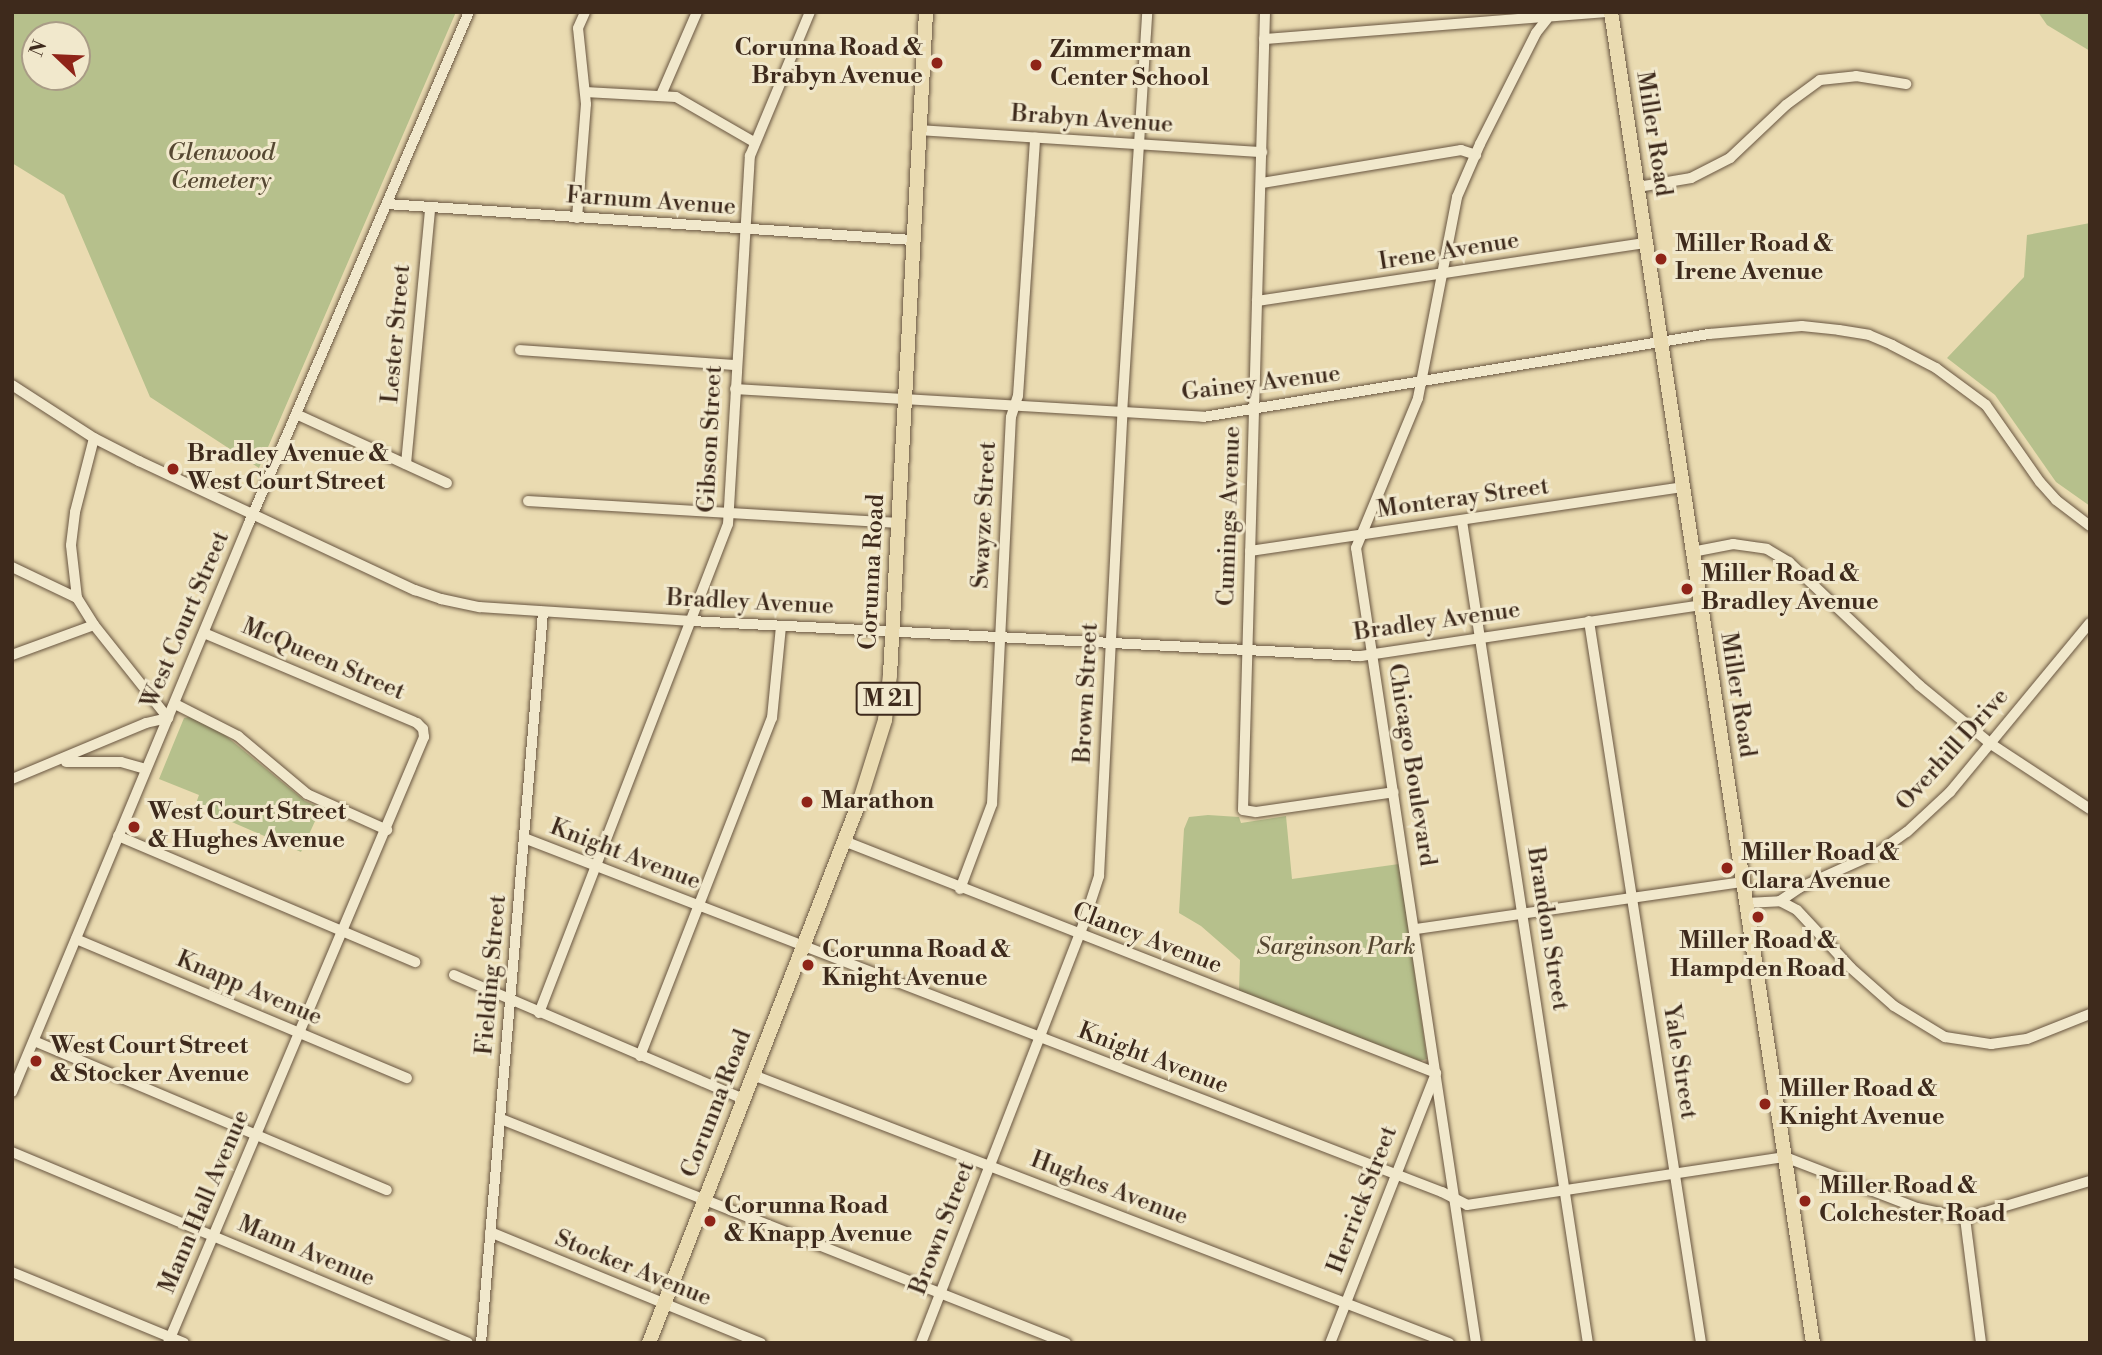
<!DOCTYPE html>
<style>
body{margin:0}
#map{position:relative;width:2102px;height:1355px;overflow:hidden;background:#eadbb1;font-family:"Libre Bodoni",serif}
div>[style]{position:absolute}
.green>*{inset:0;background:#b6c08c}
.roads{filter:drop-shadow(0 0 2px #695641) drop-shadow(0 0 2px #695641)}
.minor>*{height:10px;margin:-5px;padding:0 5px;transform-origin:5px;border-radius:5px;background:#f1e8cc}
.major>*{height:14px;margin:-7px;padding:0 7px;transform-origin:7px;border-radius:7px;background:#eadbb1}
.dots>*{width:19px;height:19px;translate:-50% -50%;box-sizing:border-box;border:4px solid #f1e8cc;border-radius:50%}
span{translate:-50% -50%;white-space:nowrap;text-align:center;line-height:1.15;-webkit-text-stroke:6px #f1e8cc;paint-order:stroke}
.shield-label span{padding:2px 5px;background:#f1e8cc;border:2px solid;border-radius:5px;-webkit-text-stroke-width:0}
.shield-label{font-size:23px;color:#3e2a1c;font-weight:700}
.poi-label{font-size:24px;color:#3e2a1c;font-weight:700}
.right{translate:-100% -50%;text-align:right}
.left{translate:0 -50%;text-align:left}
.street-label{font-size:24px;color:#3e2a1c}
.park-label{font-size:24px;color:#564832;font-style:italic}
.frame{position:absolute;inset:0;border:14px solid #3e2a1c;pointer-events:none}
.north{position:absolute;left:21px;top:21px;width:70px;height:70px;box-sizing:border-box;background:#f1e8cc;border:2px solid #a99c86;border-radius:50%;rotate:293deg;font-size:19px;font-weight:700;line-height:28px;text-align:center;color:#3e2a1c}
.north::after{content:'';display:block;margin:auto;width:24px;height:32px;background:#8f2418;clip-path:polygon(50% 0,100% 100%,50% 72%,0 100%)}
</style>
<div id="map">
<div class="green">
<div style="clip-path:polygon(evenodd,12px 12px,456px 12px,259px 468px,150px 397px,64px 195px,12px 163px,12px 12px,77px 35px,77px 77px,35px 77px,35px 35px,77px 35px)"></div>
<div style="clip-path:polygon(2038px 12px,2090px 12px,2090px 51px,2047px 25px)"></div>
<div style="clip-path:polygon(2090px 223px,2090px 506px,2056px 482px,1995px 395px,1947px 358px,2024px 277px,2027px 235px)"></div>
<div style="clip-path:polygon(189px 717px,220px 731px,305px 801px,321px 808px,301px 852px,195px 806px,199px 795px,159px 779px,184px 718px)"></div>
<div style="clip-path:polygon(1208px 815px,1239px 817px,1241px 823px,1286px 816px,1292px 879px,1399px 864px,1427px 1059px,1420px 1061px,1239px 991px,1240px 960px,1201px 926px,1179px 913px,1184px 829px,1189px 817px)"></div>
</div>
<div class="roads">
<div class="minor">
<div style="left:1265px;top:12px;width:798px;rotate:91.58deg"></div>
<div style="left:1243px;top:810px;width:13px;rotate:9deg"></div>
<div style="left:1256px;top:812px;width:139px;rotate:-8.2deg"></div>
<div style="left:1264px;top:39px;width:345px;rotate:-4.5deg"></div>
<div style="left:585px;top:92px;width:91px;rotate:3.1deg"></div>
<div style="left:676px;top:97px;width:90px;rotate:30deg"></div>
<div style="left:661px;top:95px;width:90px;rotate:-66.6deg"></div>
<div style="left:919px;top:130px;width:344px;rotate:3.7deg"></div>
<div style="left:1262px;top:183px;width:202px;rotate:-9.4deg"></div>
<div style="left:1461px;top:150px;width:16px;rotate:18deg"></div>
<div style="left:1638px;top:187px;width:54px;rotate:-9.6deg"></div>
<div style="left:1691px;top:178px;width:44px;rotate:-27.1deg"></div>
<div style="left:1730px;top:158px;width:77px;rotate:-43.4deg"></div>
<div style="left:1786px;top:105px;width:42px;rotate:-36.3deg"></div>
<div style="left:1820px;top:80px;width:36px;rotate:-6deg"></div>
<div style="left:1856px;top:76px;width:51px;rotate:9.1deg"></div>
<div style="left:387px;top:204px;width:526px;rotate:3.92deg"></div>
<div style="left:577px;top:218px;width:114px;rotate:-85.5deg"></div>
<div style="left:586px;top:104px;width:76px;rotate:-96deg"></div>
<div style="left:578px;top:28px;width:17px;rotate:-66deg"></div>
<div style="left:1257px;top:301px;width:394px;rotate:-8.5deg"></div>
<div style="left:520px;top:350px;width:217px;rotate:4deg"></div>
<div style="left:12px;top:385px;width:98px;rotate:32.9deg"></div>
<div style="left:94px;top:438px;width:51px;rotate:27.1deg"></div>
<div style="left:139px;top:461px;width:305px;rotate:25.1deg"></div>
<div style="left:415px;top:590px;width:28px;rotate:19deg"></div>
<div style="left:441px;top:599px;width:40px;rotate:12deg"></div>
<div style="left:480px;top:607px;width:211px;rotate:3.8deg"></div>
<div style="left:691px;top:621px;width:671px;rotate:2.99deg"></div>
<div style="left:1361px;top:656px;width:344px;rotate:-8.5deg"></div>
<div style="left:735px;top:389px;width:469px;rotate:3.4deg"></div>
<div style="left:1203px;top:417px;width:513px;rotate:-9.32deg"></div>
<div style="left:1709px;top:334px;width:93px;rotate:-4.9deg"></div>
<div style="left:1802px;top:326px;width:37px;rotate:6deg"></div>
<div style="left:1839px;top:330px;width:30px;rotate:9deg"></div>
<div style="left:1869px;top:335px;width:25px;rotate:23deg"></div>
<div style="left:1892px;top:345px;width:50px;rotate:27.6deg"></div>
<div style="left:1936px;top:368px;width:62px;rotate:36.5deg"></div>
<div style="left:1986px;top:405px;width:94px;rotate:55deg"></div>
<div style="left:2040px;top:482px;width:24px;rotate:48deg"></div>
<div style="left:2056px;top:500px;width:43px;rotate:37.4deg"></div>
<div style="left:296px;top:414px;width:166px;rotate:24.6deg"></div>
<div style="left:406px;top:464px;width:256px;rotate:-84.6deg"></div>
<div style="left:528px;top:501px;width:371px;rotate:3.4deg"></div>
<div style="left:1462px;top:521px;width:832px;rotate:81.29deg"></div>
<div style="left:1250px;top:551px;width:437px;rotate:-8.4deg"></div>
<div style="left:1692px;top:552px;width:42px;rotate:-11deg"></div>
<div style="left:1733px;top:544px;width:34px;rotate:8deg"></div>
<div style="left:1767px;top:549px;width:26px;rotate:31deg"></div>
<div style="left:1789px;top:562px;width:179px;rotate:43.4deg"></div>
<div style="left:1919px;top:685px;width:93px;rotate:39.3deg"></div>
<div style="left:1991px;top:744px;width:118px;rotate:33.3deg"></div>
<div style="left:12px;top:567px;width:72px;rotate:25.5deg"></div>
<div style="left:1589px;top:621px;width:731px;rotate:81.18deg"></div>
<div style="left:12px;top:655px;width:87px;rotate:-20.1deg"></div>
<div style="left:175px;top:704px;width:71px;rotate:26.9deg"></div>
<div style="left:238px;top:736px;width:90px;rotate:40deg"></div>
<div style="left:307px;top:794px;width:88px;rotate:24.2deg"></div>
<div style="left:66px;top:762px;width:55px"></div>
<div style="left:121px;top:762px;width:26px;rotate:16deg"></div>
<div style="left:12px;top:779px;width:145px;rotate:-22.7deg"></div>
<div style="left:146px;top:723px;width:23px;rotate:-13deg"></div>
<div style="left:168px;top:718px;width:119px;rotate:-128.5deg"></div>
<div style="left:94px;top:625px;width:32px;rotate:-122deg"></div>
<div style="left:77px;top:598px;width:53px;rotate:-96.5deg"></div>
<div style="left:71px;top:545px;width:33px;rotate:-83deg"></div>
<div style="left:75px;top:512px;width:76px;rotate:-75.6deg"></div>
<div style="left:118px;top:836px;width:323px;rotate:23deg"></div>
<div style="left:524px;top:838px;width:984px;rotate:21.09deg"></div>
<div style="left:1442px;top:1192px;width:28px;rotate:27deg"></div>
<div style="left:1467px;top:1205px;width:322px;rotate:-8.6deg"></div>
<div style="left:1785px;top:1157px;width:142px;rotate:21.1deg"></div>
<div style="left:1917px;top:1208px;width:49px;rotate:11.8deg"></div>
<div style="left:1965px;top:1218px;width:130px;rotate:-16.5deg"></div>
<div style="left:844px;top:841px;width:636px;rotate:21.4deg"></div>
<div style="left:1436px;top:1073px;width:290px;rotate:111.4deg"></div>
<div style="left:960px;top:889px;width:91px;rotate:-69.4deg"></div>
<div style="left:992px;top:804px;width:387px;rotate:-87.2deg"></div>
<div style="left:1011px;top:417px;width:22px;rotate:-72deg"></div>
<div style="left:1018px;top:396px;width:259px;rotate:-86.2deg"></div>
<div style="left:1780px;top:901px;width:19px;rotate:28deg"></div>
<div style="left:1797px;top:910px;width:79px;rotate:47deg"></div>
<div style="left:1851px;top:968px;width:57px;rotate:41.5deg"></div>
<div style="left:1894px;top:1006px;width:60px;rotate:31.3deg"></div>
<div style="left:1945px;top:1037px;width:47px;rotate:8.7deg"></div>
<div style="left:1991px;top:1044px;width:36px;rotate:-8deg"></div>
<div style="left:2027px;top:1039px;width:68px;rotate:-21.6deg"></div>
<div style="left:1746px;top:903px;width:34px;rotate:-3deg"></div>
<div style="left:1780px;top:901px;width:23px;rotate:-34deg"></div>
<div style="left:1799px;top:888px;width:88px;rotate:-24.2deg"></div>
<div style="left:1879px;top:852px;width:34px;rotate:-36deg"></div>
<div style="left:1907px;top:832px;width:59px;rotate:-42.9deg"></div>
<div style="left:1950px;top:792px;width:219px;rotate:-50.4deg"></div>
<div style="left:1416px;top:929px;width:329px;rotate:-8.2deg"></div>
<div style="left:76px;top:939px;width:359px;rotate:22.8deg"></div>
<div style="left:454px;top:975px;width:314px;rotate:23.2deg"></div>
<div style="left:539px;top:1013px;width:524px;rotate:-68.87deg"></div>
<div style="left:728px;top:524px;width:369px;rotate:-86.6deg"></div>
<div style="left:750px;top:156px;width:156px;rotate:-67.4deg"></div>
<div style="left:34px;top:1041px;width:383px;rotate:22.9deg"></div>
<div style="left:640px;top:1056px;width:363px;rotate:-68.7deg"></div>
<div style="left:772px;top:718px;width:92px;rotate:-84.4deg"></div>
<div style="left:753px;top:1075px;width:746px;rotate:21.06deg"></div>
<div style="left:12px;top:1092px;width:616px;rotate:-67.39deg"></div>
<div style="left:249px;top:523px;width:556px;rotate:-66.71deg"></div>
<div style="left:501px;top:1119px;width:608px;rotate:21.63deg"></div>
<div style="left:12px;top:1152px;width:494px;rotate:22.7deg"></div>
<div style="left:1965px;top:1218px;width:126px;rotate:82.7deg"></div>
<div style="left:490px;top:1232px;width:293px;rotate:22.3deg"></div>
<div style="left:12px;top:1272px;width:186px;rotate:22.4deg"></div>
<div style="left:168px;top:1343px;width:658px;rotate:-67.1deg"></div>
<div style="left:424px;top:737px;width:8px;rotate:-97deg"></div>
<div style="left:423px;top:729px;width:8px;rotate:-135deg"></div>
<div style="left:417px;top:723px;width:231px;rotate:-157.1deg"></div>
<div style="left:481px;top:1343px;width:734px;rotate:-85.15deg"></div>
<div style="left:921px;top:1343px;width:448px;rotate:-68.8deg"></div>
<div style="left:1083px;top:925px;width:52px;rotate:-71.9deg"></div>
<div style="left:1099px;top:876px;width:463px;rotate:-87.1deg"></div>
<div style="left:1122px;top:414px;width:403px;rotate:-86.4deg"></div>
<div style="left:1476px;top:1343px;width:804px;rotate:-98.58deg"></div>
<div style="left:1356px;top:548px;width:162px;rotate:-67.5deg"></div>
<div style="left:1418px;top:398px;width:205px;rotate:-79deg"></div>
<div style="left:1457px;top:197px;width:58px;rotate:-66.5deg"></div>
<div style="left:1480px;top:144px;width:124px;rotate:-63.2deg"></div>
<div style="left:1536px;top:33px;width:18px;rotate:-52deg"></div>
</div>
<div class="major">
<div style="left:1611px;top:12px;width:1346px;rotate:81.37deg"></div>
<div style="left:649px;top:1343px;width:583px;rotate:-68.76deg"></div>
<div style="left:860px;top:800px;width:84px;rotate:-72.6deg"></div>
<div style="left:885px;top:720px;width:45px;rotate:-83.7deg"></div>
<div style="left:890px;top:675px;width:664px;rotate:-86.89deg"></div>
</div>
</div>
<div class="dots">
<div style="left:937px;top:63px;background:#8f2418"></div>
<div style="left:1036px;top:65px;background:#8f2418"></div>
<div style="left:1661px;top:259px;background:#8f2418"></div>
<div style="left:173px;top:469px;background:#8f2418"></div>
<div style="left:1687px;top:589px;background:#8f2418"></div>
<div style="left:807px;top:802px;background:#8f2418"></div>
<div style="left:134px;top:827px;background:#8f2418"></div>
<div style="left:1727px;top:868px;background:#8f2418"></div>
<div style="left:1758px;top:917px;background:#8f2418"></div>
<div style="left:808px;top:965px;background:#8f2418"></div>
<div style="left:36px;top:1061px;background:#8f2418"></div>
<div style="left:1765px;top:1104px;background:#8f2418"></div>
<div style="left:1805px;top:1201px;background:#8f2418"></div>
<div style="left:710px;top:1221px;background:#8f2418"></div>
</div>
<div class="shield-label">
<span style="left:888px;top:699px">M 21</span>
</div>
<div class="poi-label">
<span class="right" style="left:923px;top:63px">Corunna Road &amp;<br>Brabyn Avenue</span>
<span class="left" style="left:1050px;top:65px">Zimmerman<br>Center School</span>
<span class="left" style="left:1675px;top:259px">Miller Road &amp;<br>Irene Avenue</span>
<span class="left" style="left:187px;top:469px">Bradley Avenue &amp;<br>West Court Street</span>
<span class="left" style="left:1701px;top:589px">Miller Road &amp;<br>Bradley Avenue</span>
<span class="left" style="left:821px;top:802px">Marathon</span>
<span class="left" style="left:148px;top:827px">West Court Street<br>&amp; Hughes Avenue</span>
<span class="left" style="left:1741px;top:868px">Miller Road &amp;<br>Clara Avenue</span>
<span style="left:1758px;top:956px">Miller Road &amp;<br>Hampden Road</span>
<span class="left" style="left:822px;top:965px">Corunna Road &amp;<br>Knight Avenue</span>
<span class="left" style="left:50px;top:1061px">West Court Street<br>&amp; Stocker Avenue</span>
<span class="left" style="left:1779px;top:1104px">Miller Road &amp;<br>Knight Avenue</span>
<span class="left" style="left:1819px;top:1201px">Miller Road &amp;<br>Colchester Road</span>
<span class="left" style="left:724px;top:1221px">Corunna Road<br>&amp; Knapp Avenue</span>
</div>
<div class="street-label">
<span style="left:1092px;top:120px;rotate:4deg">Brabyn Avenue</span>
<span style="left:1653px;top:134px;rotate:81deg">Miller Road</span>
<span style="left:651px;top:202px;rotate:4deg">Farnum Avenue</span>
<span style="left:1449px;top:252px;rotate:-9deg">Irene Avenue</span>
<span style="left:397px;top:334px;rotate:-85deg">Lester Street</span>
<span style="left:1261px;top:384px;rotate:-7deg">Gainey Avenue</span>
<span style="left:711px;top:439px;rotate:-87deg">Gibson Street</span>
<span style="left:1463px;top:499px;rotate:-8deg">Monteray Street</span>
<span style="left:985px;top:515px;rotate:-87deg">Swayze Street</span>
<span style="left:1230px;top:516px;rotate:-88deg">Cumings Avenue</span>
<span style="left:873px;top:572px;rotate:-87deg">Corunna Road</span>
<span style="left:750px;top:603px;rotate:3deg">Bradley Avenue</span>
<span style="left:186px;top:620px;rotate:-67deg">West Court Street</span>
<span style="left:1437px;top:622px;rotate:-8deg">Bradley Avenue</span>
<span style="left:323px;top:660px;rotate:23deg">McQueen Street</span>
<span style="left:1087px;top:693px;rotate:-87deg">Brown Street</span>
<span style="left:1737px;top:695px;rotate:81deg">Miller Road</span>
<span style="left:1953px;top:750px;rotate:-48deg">Overhill Drive</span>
<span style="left:1411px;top:765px;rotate:81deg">Chicago Boulevard</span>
<span style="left:625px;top:855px;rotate:21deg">Knight Avenue</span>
<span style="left:1547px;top:929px;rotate:81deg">Brandon Street</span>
<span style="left:1147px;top:939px;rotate:21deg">Clancy Avenue</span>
<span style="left:492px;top:975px;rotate:-85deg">Fielding Street</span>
<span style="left:249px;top:989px;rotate:23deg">Knapp Avenue</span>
<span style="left:1153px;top:1059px;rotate:21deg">Knight Avenue</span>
<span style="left:1679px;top:1062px;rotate:81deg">Yale Street</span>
<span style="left:717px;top:1104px;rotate:-69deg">Corunna Road</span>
<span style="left:1109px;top:1189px;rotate:21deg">Hughes Avenue</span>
<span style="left:1363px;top:1200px;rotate:-69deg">Herrick Street</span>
<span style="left:205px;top:1202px;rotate:-67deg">Mann Hall Avenue</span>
<span style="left:943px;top:1228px;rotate:-69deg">Brown Street</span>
<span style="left:306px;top:1252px;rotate:23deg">Mann Avenue</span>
<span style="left:633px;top:1269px;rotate:22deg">Stocker Avenue</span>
</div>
<div class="park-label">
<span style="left:221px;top:168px">Glenwood<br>Cemetery</span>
<span style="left:1336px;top:948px">Sarginson Park</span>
</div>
<div class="frame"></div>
<div class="north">N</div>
</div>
